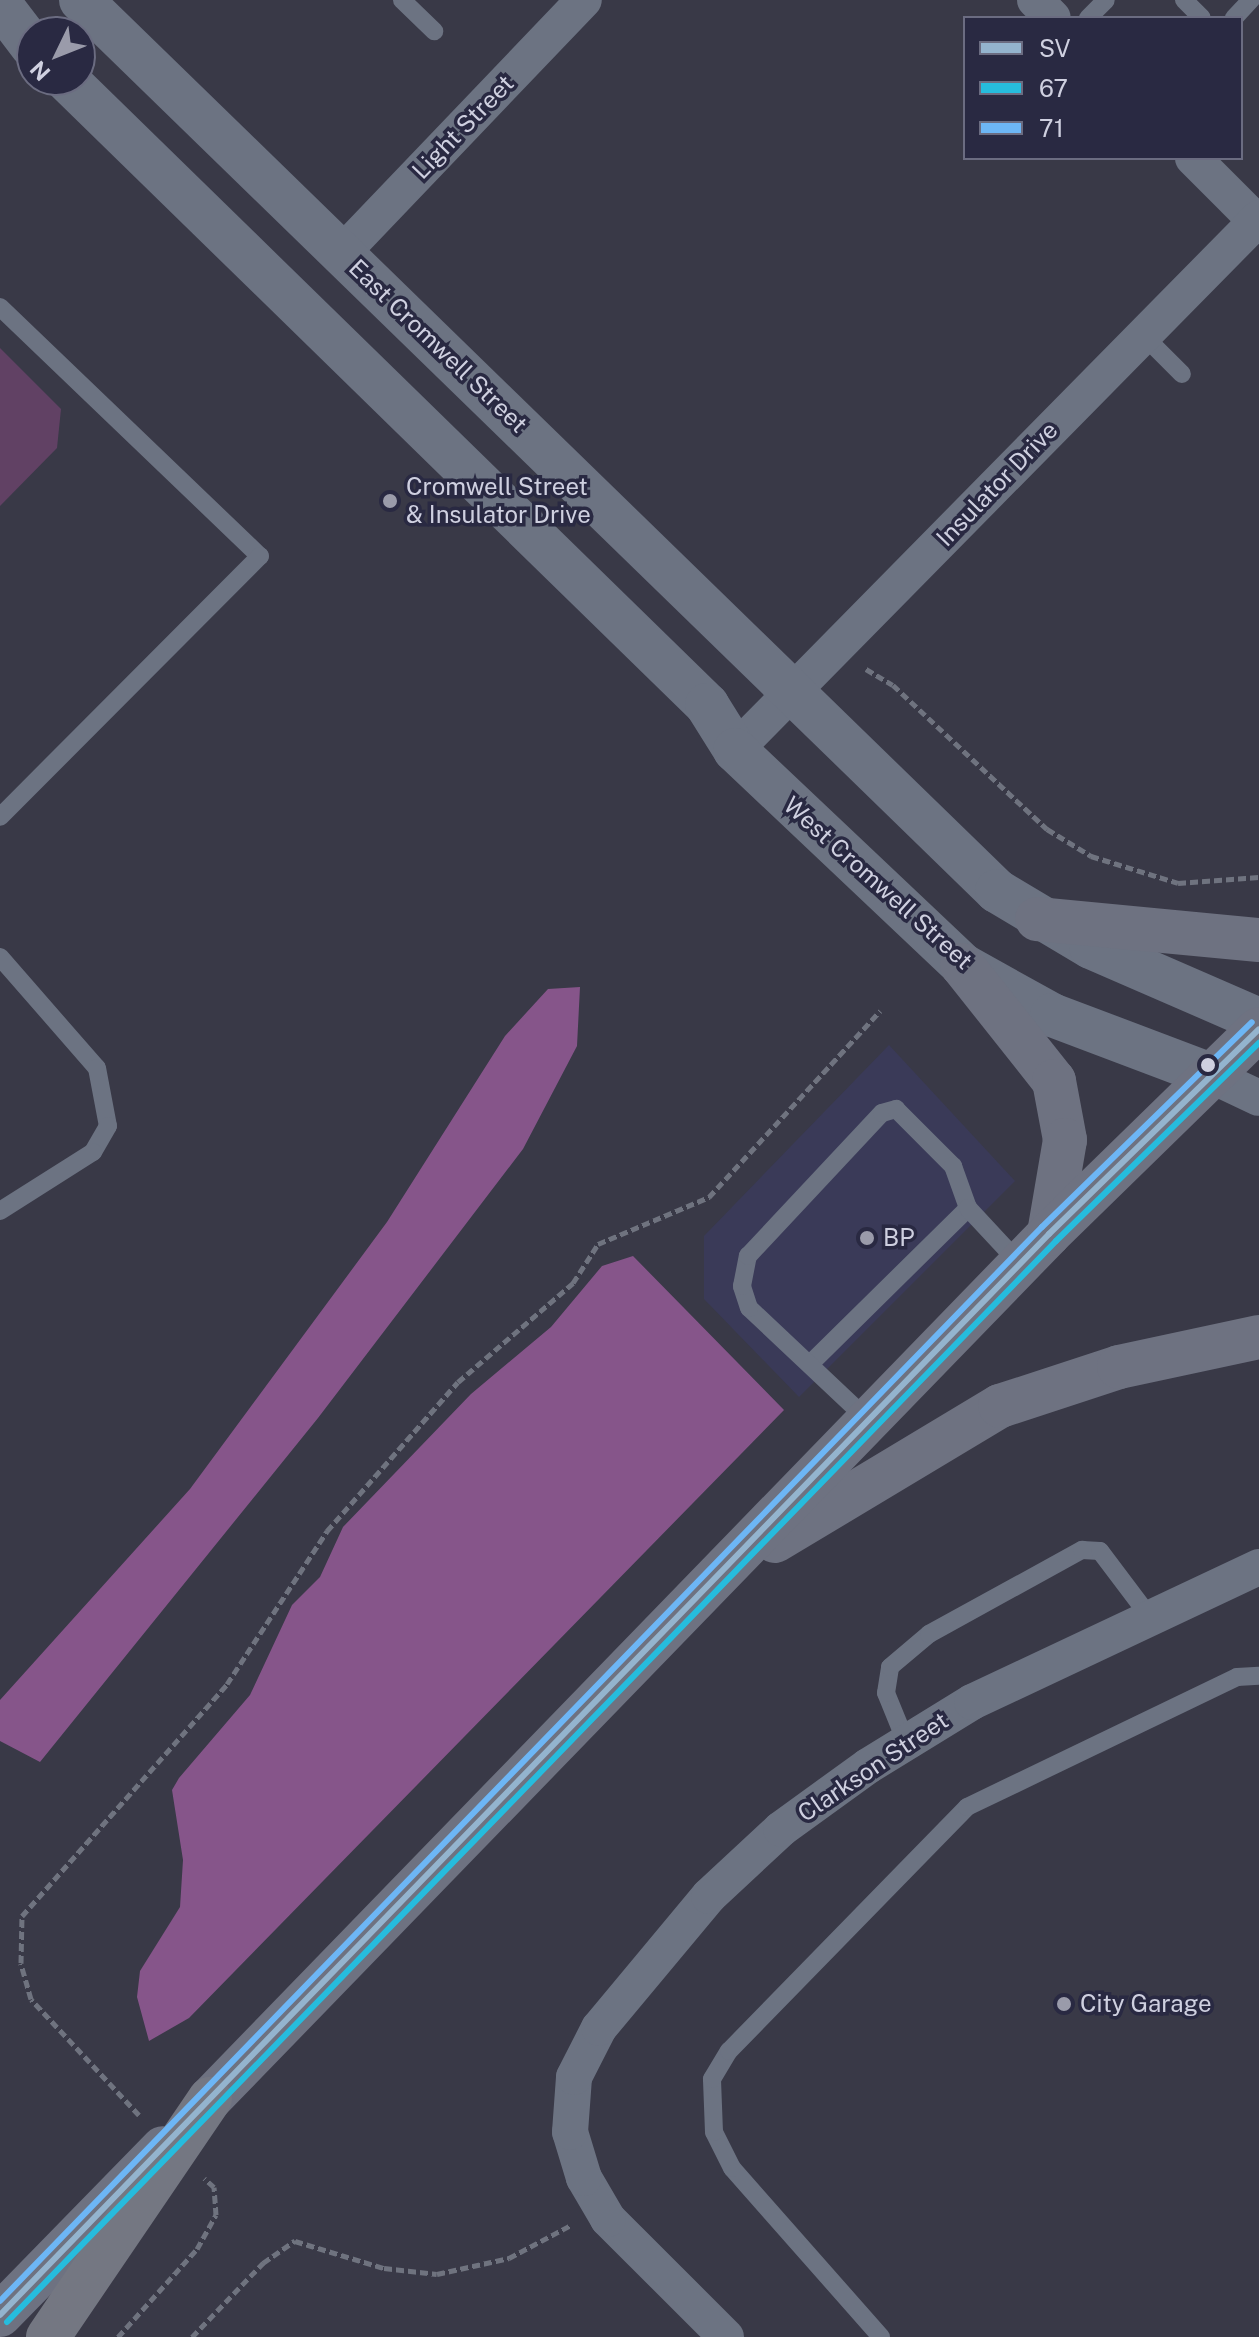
<!DOCTYPE html>
<style>
body{margin:0}
#map{position:relative;width:1259px;height:2337px;overflow:hidden;background:#393947;font-family:"Public Sans",sans-serif}
div>[style]{position:absolute}
.built>*{inset:0;background:#3a3a58}
.green>*{inset:0;background:#614164}
.forest>*{inset:0;background:#86558a}
.path>*{height:5px;margin-top:-2.5px;transform-origin:0;background:repeating-linear-gradient(90deg,#6f737f 0 8px,transparent 0 12px)}
.service>*{height:18px;margin:-9px;padding:0 9px;transform-origin:9px;border-radius:9px;background:#6c7382}
.minor>*{height:36px;margin:-18px;padding:0 18px;transform-origin:18px;border-radius:18px;background:#6c7382}
.tertiary>*{height:44px;margin:-22px;padding:0 22px;transform-origin:22px;border-radius:22px;background:#6c7382}
.primary>*{height:44px;margin:-22px;padding:0 22px;transform-origin:22px;border-radius:22px;background:#6e7281}
.primary-bridge>*{height:44px;margin:-22px;padding:0 22px;transform-origin:22px;border-radius:22px;background:#6e7281}
.motorway-bridge>*{height:44px;margin:-22px;padding:0 22px;transform-origin:22px;border-radius:22px;background:#747782}
.bus-1>*{height:6px;margin:-3px;padding:0 3px;transform-origin:3px;border-radius:3px;background:#94b4ce}
.bus-2>*{height:6px;margin:-3px;padding:0 3px;transform-origin:3px;border-radius:3px;background:#26bcdd}
.bus-3>*{height:6px;margin:-3px;padding:0 3px;transform-origin:3px;border-radius:3px;background:#6db6f5}
.dots>*{width:22px;height:22px;translate:-50% -50%;box-sizing:border-box;border:4px solid #292942;border-radius:50%}
span{translate:-50% -50%;white-space:nowrap;text-align:center;line-height:1.15;-webkit-text-stroke:7px #292942;paint-order:stroke}
.street-label{font-size:24px;color:#cfd0e0}
.poi-label{font-size:24px;color:#cfd0e0}
.left{translate:0 -50%;text-align:left}
.legend{position:absolute;left:963px;top:16px;width:280px;height:144px;box-sizing:border-box;background:#292942;border:2px solid #6b6c81;margin:0;padding:10px 14px;list-style:none;font-size:24px;color:#cfd0e0}
.legend li{display:flex;align-items:center;gap:16px;height:40px}
.legend b{width:40px;border:2px solid #6b6c81}
.north{position:absolute;left:16px;top:16px;width:80px;height:80px;box-sizing:border-box;background:#292942;border:2px solid #6b6c81;border-radius:50%;rotate:227deg;font-size:22px;font-weight:700;line-height:32px;text-align:center;color:#cfd0e0}
.north::after{content:'';display:block;margin:auto;width:28px;height:36px;background:#9a9baa;clip-path:polygon(50% 0,100% 100%,50% 72%,0 100%)}
</style>
<div id="map">
<div class="built">
<div style="clip-path:polygon(889px 1045px,1015px 1181px,799px 1397px,704px 1299px,704px 1236px)"></div>
</div>
<div class="green">
<div style="clip-path:polygon(0 348px,61px 409px,57px 448px,0 506px)"></div>
</div>
<div class="forest">
<div style="clip-path:polygon(580px 987px,577px 1046px,523px 1149px,318px 1418px,40px 1762px,0 1741px,0 1700px,190px 1489px,387px 1222px,505px 1036px,548px 989px)"></div>
<div style="clip-path:polygon(633px 1256px,784px 1410px,189px 2018px,149px 2041px,137px 1997px,140px 1971px,180px 1907px,183px 1860px,172px 1790px,179px 1778px,250px 1695px,292px 1605px,320px 1577px,343px 1527px,471px 1394px,551px 1327px,602px 1266px)"></div>
</div>
<div class="path">
<div style="left:866px;top:669px;width:31px;rotate:31deg"></div>
<div style="left:893px;top:685px;width:211px;rotate:43.1deg"></div>
<div style="left:1047px;top:829px;width:52px;rotate:31.5deg"></div>
<div style="left:1091px;top:856px;width:91px;rotate:17.2deg"></div>
<div style="left:1178px;top:883px;width:81px;rotate:-4.2deg"></div>
<div style="left:139px;top:2115px;width:158px;rotate:-133deg"></div>
<div style="left:31px;top:1999px;width:37px;rotate:-106deg"></div>
<div style="left:21px;top:1963px;width:47px;rotate:-88.8deg"></div>
<div style="left:22px;top:1916px;width:310px;rotate:-48.5deg"></div>
<div style="left:227px;top:1684px;width:183px;rotate:-56.8deg"></div>
<div style="left:327px;top:1531px;width:198px;rotate:-48.7deg"></div>
<div style="left:458px;top:1382px;width:152px;rotate:-40.7deg"></div>
<div style="left:573px;top:1283px;width:46px;rotate:-57.3deg"></div>
<div style="left:598px;top:1244px;width:121px;rotate:-22.9deg"></div>
<div style="left:709px;top:1197px;width:253px;rotate:-47.4deg"></div>
<div style="left:118px;top:2337px;width:118px;rotate:-48.1deg"></div>
<div style="left:197px;top:2249px;width:39px;rotate:-61deg"></div>
<div style="left:216px;top:2215px;width:28px;rotate:-94deg"></div>
<div style="left:214px;top:2187px;width:13px;rotate:-138deg"></div>
<div style="left:192px;top:2337px;width:103px;rotate:-46.2deg"></div>
<div style="left:263px;top:2263px;width:39px;rotate:-35deg"></div>
<div style="left:295px;top:2241px;width:93px;rotate:16.9deg"></div>
<div style="left:384px;top:2268px;width:53px;rotate:6.5deg"></div>
<div style="left:437px;top:2274px;width:74px;rotate:-12.5deg"></div>
<div style="left:509px;top:2258px;width:70px;rotate:-28deg"></div>
</div>
<div class="service">
<div style="left:402px;top:0;width:45px;rotate:44.1deg"></div>
<div style="left:1184px;top:0;width:25px;rotate:45deg"></div>
<div style="left:1088px;top:18px;width:25px;rotate:-45deg"></div>
<div style="left:1234px;top:18px;width:25px;rotate:-47deg"></div>
<div style="left:0;top:307px;width:360px;rotate:43.8deg"></div>
<div style="left:260px;top:556px;width:368px;rotate:134.9deg"></div>
<div style="left:1143px;top:335px;width:55px;rotate:45deg"></div>
<div style="left:0;top:957px;width:147px;rotate:48.9deg"></div>
<div style="left:97px;top:1068px;width:59px;rotate:79.3deg"></div>
<div style="left:108px;top:1126px;width:30px;rotate:120deg"></div>
<div style="left:93px;top:1152px;width:110px;rotate:147.6deg"></div>
<div style="left:811px;top:1363px;width:221px;rotate:-44.6deg"></div>
<div style="left:868px;top:1420px;width:163px;rotate:-136.7deg"></div>
<div style="left:749px;top:1308px;width:23px;rotate:-108deg"></div>
<div style="left:742px;top:1286px;width:31px;rotate:-79deg"></div>
<div style="left:748px;top:1256px;width:196px;rotate:-46.9deg"></div>
<div style="left:882px;top:1113px;width:15px;rotate:-16deg"></div>
<div style="left:896px;top:1109px;width:81px;rotate:45deg"></div>
<div style="left:953px;top:1166px;width:45px;rotate:70.3deg"></div>
<div style="left:968px;top:1208px;width:76px;rotate:47.1deg"></div>
<div style="left:906px;top:1742px;width:53px;rotate:-112.2deg"></div>
<div style="left:886px;top:1693px;width:26px;rotate:-81deg"></div>
<div style="left:890px;top:1667px;width:51px;rotate:-40.2deg"></div>
<div style="left:929px;top:1634px;width:175px;rotate:-28.8deg"></div>
<div style="left:1082px;top:1550px;width:18px;rotate:3deg"></div>
<div style="left:1100px;top:1551px;width:81px;rotate:53deg"></div>
<div style="left:881px;top:2337px;width:225px;rotate:-131.4deg"></div>
<div style="left:732px;top:2168px;width:40px;rotate:-116.6deg"></div>
<div style="left:714px;top:2132px;width:53px;rotate:-92.2deg"></div>
<div style="left:712px;top:2079px;width:33px;rotate:-59deg"></div>
<div style="left:729px;top:2051px;width:341px;rotate:-45.7deg"></div>
<div style="left:967px;top:1807px;width:300px;rotate:-25.7deg"></div>
<div style="left:1237px;top:1677px;width:22px;rotate:-3deg"></div>
</div>
<div class="minor">
<div style="left:1035px;top:0;width:25px;rotate:45deg"></div>
<div style="left:1193px;top:158px;width:89px;rotate:45deg"></div>
<div style="left:342px;top:253px;width:350px;rotate:-46.3deg"></div>
<div style="left:735px;top:750px;width:747px;rotate:-45.43deg"></div>
<div style="left:1208px;top:1074px;width:56px;rotate:25.2deg"></div>
<div style="left:726px;top:2337px;width:167px;rotate:-135deg"></div>
<div style="left:608px;top:2219px;width:48px;rotate:-120.3deg"></div>
<div style="left:584px;top:2178px;width:48px;rotate:-106.9deg"></div>
<div style="left:570px;top:2132px;width:55px;rotate:-85.8deg"></div>
<div style="left:574px;top:2077px;width:55px;rotate:-63deg"></div>
<div style="left:599px;top:2028px;width:172px;rotate:-50.2deg"></div>
<div style="left:709px;top:1896px;width:98px;rotate:-42.9deg"></div>
<div style="left:781px;top:1829px;width:107px;rotate:-35.9deg"></div>
<div style="left:868px;top:1766px;width:122px;rotate:-31.6deg"></div>
<div style="left:972px;top:1702px;width:317px;rotate:-25.2deg"></div>
</div>
<div class="tertiary">
<div style="left:81px;top:0;width:1278px;rotate:44.21deg"></div>
<div style="left:997px;top:891px;width:109px;rotate:30.8deg"></div>
<div style="left:1091px;top:947px;width:183px;rotate:23.5deg"></div>
<div style="left:0;top:4px;width:53px;rotate:52.7deg"></div>
<div style="left:67px;top:80px;width:895px;rotate:44.32deg"></div>
<div style="left:707px;top:705px;width:53px;rotate:58.1deg"></div>
<div style="left:735px;top:750px;width:313px;rotate:43.4deg"></div>
<div style="left:962px;top:965px;width:103px;rotate:29.1deg"></div>
<div style="left:1052px;top:1015px;width:167px;rotate:20.7deg"></div>
</div>
<div class="primary">
<div style="left:1037px;top:919px;width:223px;rotate:5.4deg"></div>
<div style="left:962px;top:965px;width:148px;rotate:51.6deg"></div>
<div style="left:1054px;top:1081px;width:60px;rotate:79.4deg"></div>
<div style="left:1065px;top:1140px;width:95px;rotate:99.7deg"></div>
<div style="left:775px;top:1541px;width:262px;rotate:-31deg"></div>
<div style="left:1000px;top:1406px;width:125px;rotate:-18.1deg"></div>
<div style="left:1119px;top:1367px;width:143px;rotate:-12.1deg"></div>
<div style="left:210px;top:2099px;width:1205px;rotate:-45.87deg"></div>
<div style="left:1049px;top:1234px;width:293px;rotate:-44.3deg"></div>
</div>
<div class="primary-bridge">
<div style="left:0;top:2315px;width:233px;rotate:-45.7deg"></div>
</div>
<div class="motorway-bridge">
<div style="left:48px;top:2337px;width:288px;rotate:-55.8deg"></div>
</div>
<div class="bus-1">
<div style="left:0;top:2315px;width:1506px;rotate:-45.86deg"></div>
<div style="left:1049px;top:1234px;width:293px;rotate:-44.3deg"></div>
</div>
<div class="bus-2">
<div style="left:7px;top:2322px;width:1506px;rotate:-45.86deg"></div>
<div style="left:1056px;top:1241px;width:284px;rotate:-44.3deg"></div>
</div>
<div class="bus-3">
<div style="left:0;top:2301px;width:1496px;rotate:-45.87deg"></div>
<div style="left:1042px;top:1227px;width:293px;rotate:-44.3deg"></div>
</div>
<div class="dots">
<div style="left:390px;top:501px;background:#9a9baa"></div>
<div style="left:1208px;top:1065px;background:#cfd0e0"></div>
<div style="left:867px;top:1238px;background:#9a9baa"></div>
<div style="left:1064px;top:2004px;background:#9a9baa"></div>
</div>
<div class="street-label">
<span style="left:463px;top:127px;rotate:-46deg">Light Street</span>
<span style="left:438px;top:346px;rotate:44deg">East Cromwell Street</span>
<span style="left:997px;top:484px;rotate:-46deg">Insulator Drive</span>
<span style="left:878px;top:883px;rotate:42deg">West Cromwell Street</span>
<span style="left:873px;top:1767px;rotate:-34deg">Clarkson Street</span>
</div>
<div class="poi-label">
<span class="left" style="left:406px;top:501px">Cromwell Street<br>&amp; Insulator Drive</span>
<span class="left" style="left:883px;top:1238px">BP</span>
<span class="left" style="left:1080px;top:2004px">City Garage</span>
</div>
<ul class="legend">
<li><b style="height:10px;background:#94b4ce"></b>SV</li>
<li><b style="height:10px;background:#26bcdd"></b>67</li>
<li><b style="height:10px;background:#6db6f5"></b>71</li>
</ul>
<div class="north">N</div>
</div>
